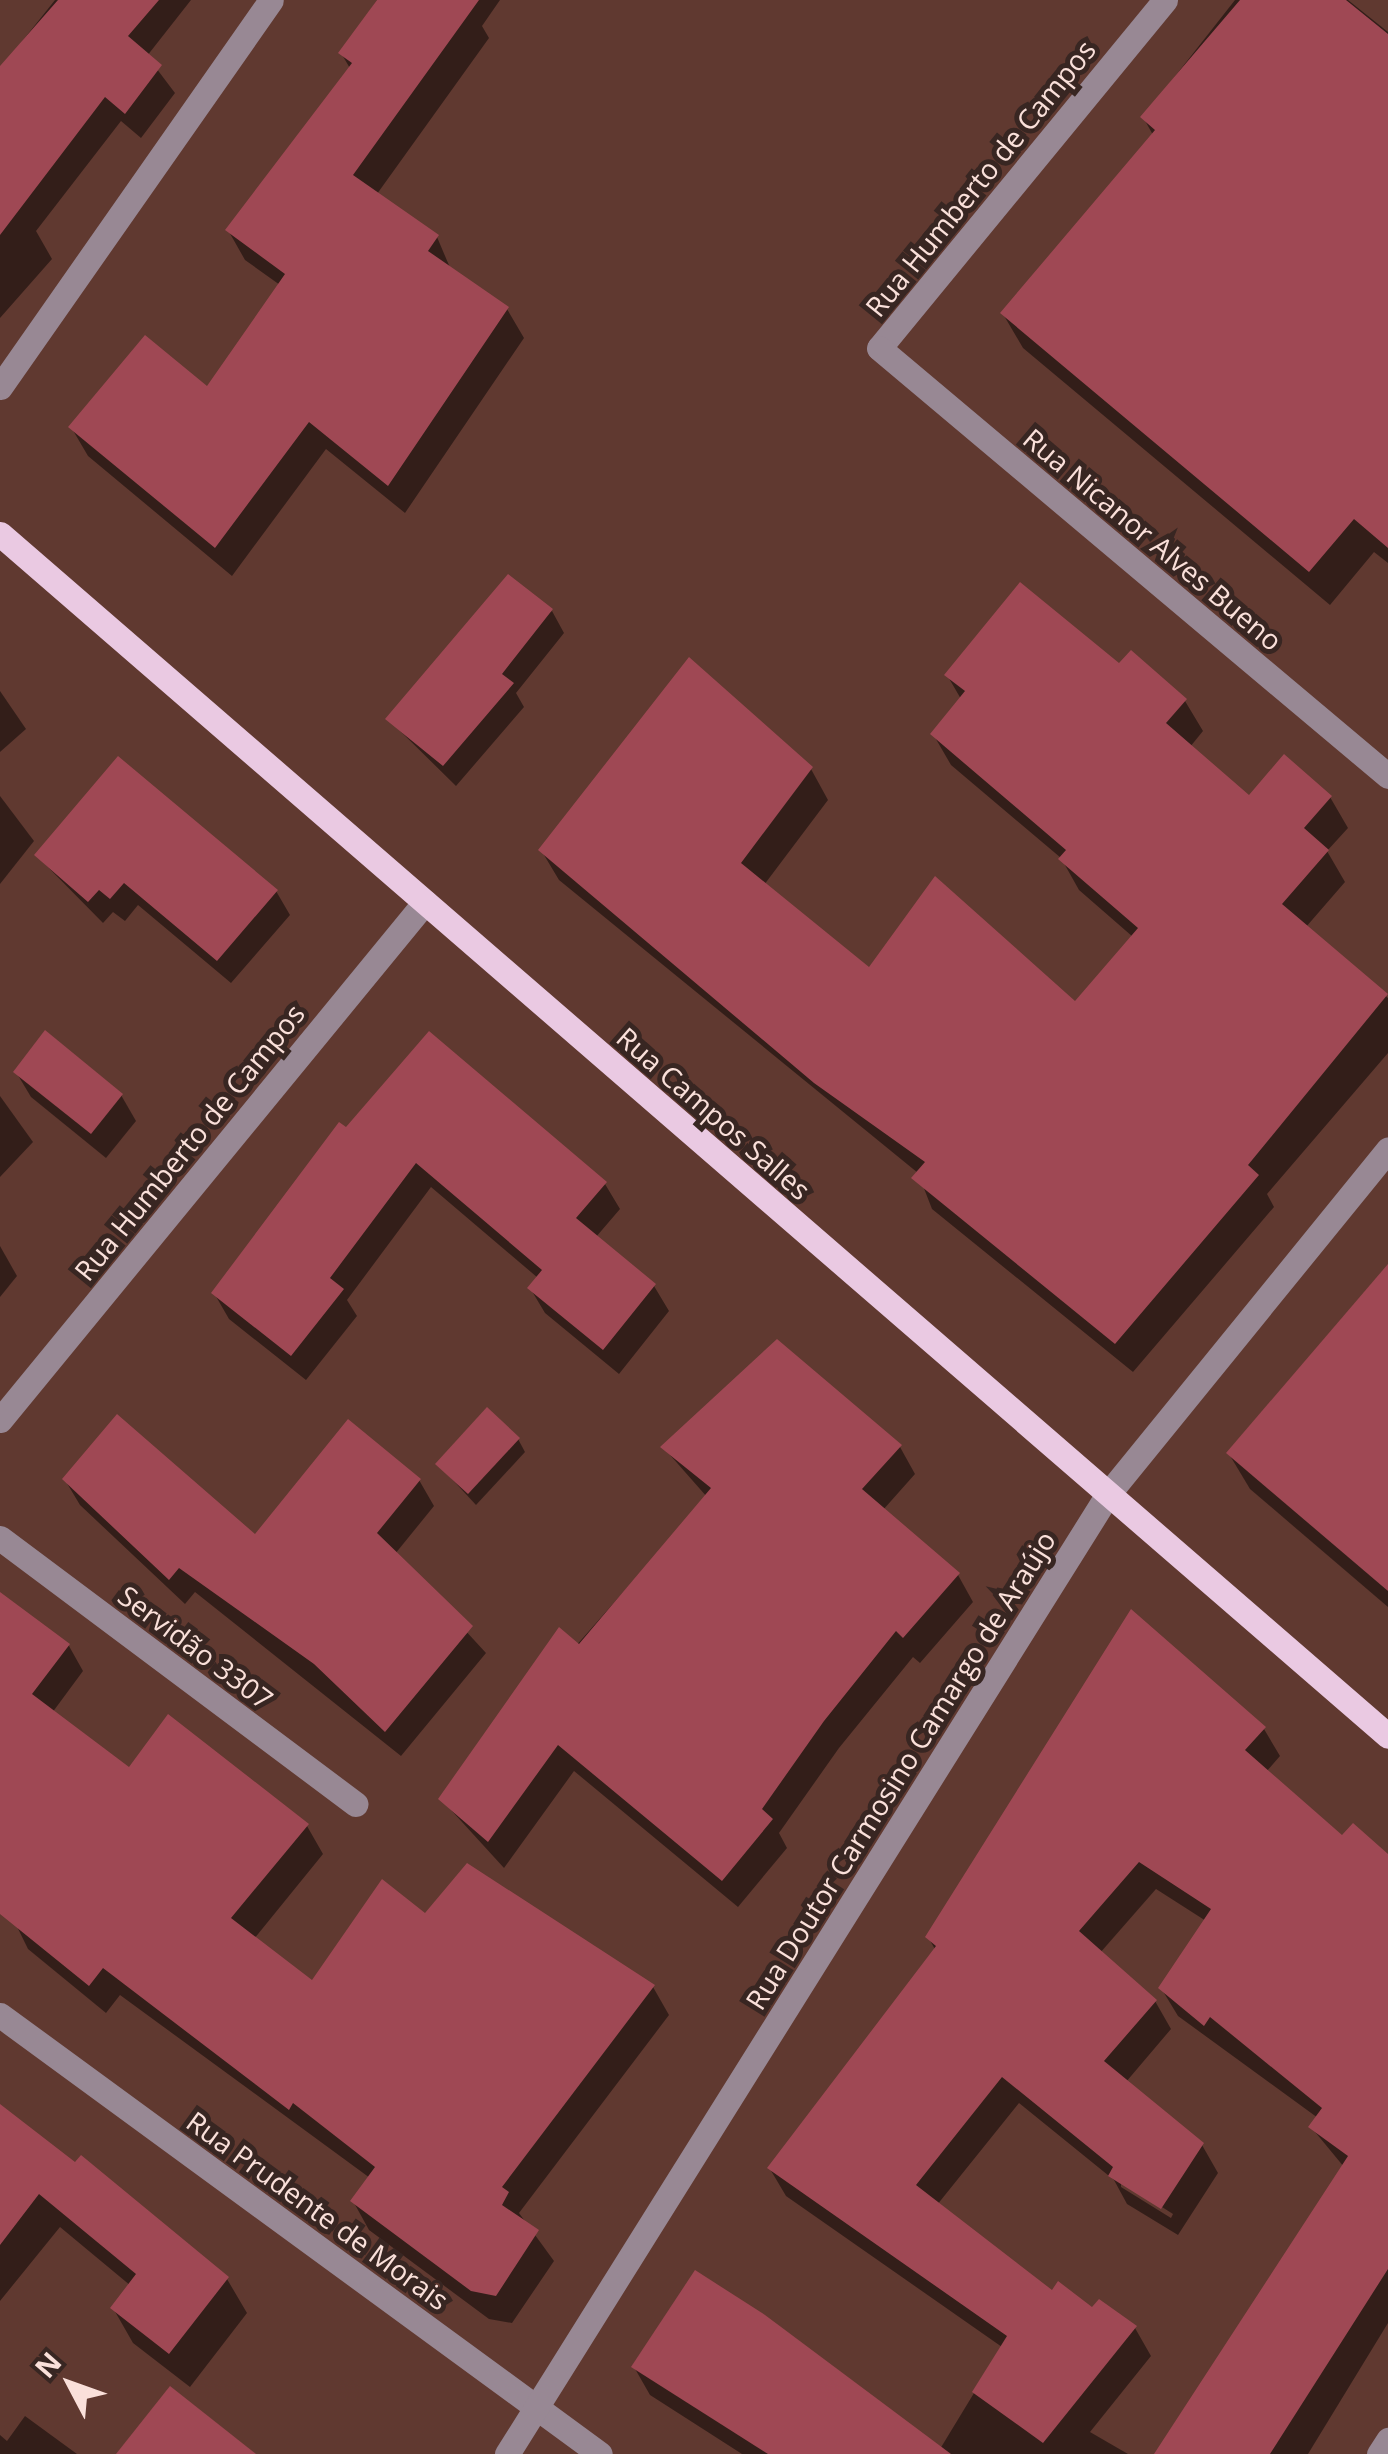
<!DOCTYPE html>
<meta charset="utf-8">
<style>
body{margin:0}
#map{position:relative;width:1388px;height:2454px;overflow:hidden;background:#603930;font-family:"Open Sans",sans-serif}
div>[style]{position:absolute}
.shadow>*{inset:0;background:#0007}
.building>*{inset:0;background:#9f4854}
.minor>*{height:25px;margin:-12.5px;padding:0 12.5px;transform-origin:12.5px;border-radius:12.5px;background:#988894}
.major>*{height:25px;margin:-12.5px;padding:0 12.5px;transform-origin:12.5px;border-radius:12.5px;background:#eac9e2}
span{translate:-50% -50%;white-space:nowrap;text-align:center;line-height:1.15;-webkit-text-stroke:10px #382622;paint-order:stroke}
.street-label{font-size:28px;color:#fae0da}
.north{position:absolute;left:20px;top:2334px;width:100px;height:100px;-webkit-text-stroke:8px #382622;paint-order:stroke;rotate:311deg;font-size:28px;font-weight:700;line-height:40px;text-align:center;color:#fae0da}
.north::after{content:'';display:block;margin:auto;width:35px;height:45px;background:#fae0da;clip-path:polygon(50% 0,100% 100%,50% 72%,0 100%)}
</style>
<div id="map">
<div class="shadow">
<div style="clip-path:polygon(55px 0,191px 0,147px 56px,175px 93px,141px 138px,121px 121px,36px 231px,52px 259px,0 318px,0 69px)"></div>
<div style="clip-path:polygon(377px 0,500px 0,482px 26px,489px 38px,377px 194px,437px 237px,451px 270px,507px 309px,524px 338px,405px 513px,326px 449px,232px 576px,88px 456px,71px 427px,207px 390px,280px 285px,245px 260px,228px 230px,351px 70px,341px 53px)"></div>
<div style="clip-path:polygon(1235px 0,1348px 0,1388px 32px,1388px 563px,1374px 552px,1330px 605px,1023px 348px,1003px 314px,1153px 135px,1143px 117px)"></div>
<div style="clip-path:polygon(552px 611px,564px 633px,516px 693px,524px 707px,456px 786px,388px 719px)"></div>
<div style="clip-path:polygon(1120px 667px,1185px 701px,1203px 731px,1190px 747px,1250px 799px,1330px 797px,1348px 828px,1327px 851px,1345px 882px,1306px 927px,1388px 998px,1388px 1053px,1267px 1194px,1274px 1207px,1133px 1372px,932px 1209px,918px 1173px,559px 880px,541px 850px,811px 769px,828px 800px,764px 885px,870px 970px,1075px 1005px,1133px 937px,1079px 890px,1061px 858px,951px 765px,933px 734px,961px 699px,947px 675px)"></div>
<div style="clip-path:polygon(0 691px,26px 729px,0 752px)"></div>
<div style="clip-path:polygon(0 796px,34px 841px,0 884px)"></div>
<div style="clip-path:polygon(37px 856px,276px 891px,290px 915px,231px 983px,138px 905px,125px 921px,113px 912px,103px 923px)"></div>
<div style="clip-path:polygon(16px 1072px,121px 1095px,136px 1121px,106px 1158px,31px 1097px)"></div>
<div style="clip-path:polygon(0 1096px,33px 1142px,0 1177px)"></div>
<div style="clip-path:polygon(346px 1130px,605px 1184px,620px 1209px,596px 1237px,654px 1286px,669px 1311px,619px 1374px,545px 1313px,530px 1288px,538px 1278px,431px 1187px,347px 1300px,357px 1316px,306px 1380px,229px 1319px,214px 1293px)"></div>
<div style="clip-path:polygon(0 1246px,17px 1276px,0 1297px)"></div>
<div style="clip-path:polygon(1388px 1292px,1388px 1607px,1250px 1489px,1229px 1454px)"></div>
<div style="clip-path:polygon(518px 1439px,525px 1452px,476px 1505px,438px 1464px)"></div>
<div style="clip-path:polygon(663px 1447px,900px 1447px,915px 1474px,883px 1510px,958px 1575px,973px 1602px,920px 1663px,913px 1657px,839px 1748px,779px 1833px,787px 1848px,738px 1907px,574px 1771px,504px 1868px,441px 1799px,707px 1497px)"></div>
<div style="clip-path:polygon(65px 1480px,255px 1537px,419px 1480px,434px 1506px,395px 1554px,486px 1653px,401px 1756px,195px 1592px,185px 1604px,80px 1505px)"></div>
<div style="clip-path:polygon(0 1595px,69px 1646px,83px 1671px,52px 1713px,130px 1771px,307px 1826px,323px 1854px,254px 1939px,313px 1983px,426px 1916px,653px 1987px,669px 2015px,519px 2213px,554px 2261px,512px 2323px,489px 2319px,369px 2230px,353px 2201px,370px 2178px,120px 1995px,106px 2013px,28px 1949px,0 1892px)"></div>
<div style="clip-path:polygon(evenodd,1264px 1729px,1280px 1756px,1266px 1772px,1342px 1839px,1388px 1859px,1388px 2323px,1308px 2454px,1157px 2454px,1344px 2167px,1311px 2127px,1318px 2118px,1178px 2016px,1161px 1988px,1206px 1921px,1156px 1889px,1100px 1953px,1155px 2001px,1171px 2029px,1126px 2082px,1202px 2145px,1218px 2173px,1178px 2235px,1127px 2204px,1114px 2180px,1019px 2103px,937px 2205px,1052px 2293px,1135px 2328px,1151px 2356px,1090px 2432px,1128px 2454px,742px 2454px,650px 2395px,634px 2367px,940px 2449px,1002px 2347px,786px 2196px,770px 2169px,936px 1951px,928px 1937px,1264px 1729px,1121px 2181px,1173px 2214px,1171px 2218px,1121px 2187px,1121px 2181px)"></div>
<div style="clip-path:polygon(0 2107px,227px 2279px,247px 2313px,190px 2387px,133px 2343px,113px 2308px,131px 2286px,60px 2227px,0 2301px)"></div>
<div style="clip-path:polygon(25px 2416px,77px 2454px,0 2454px,0 2435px,7px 2441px)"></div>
</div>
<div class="building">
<div style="clip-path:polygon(58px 0,159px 0,128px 36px,162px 65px,125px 114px,105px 97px,0 235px,0 66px)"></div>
<div style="clip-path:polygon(377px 0,479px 0,353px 175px,439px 235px,428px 251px,509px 307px,388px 486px,309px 422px,215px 548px,68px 427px,145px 335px,207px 386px,285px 274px,225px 230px,352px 63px,338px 53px)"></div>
<div style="clip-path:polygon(1240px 0,1346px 0,1388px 34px,1388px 548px,1354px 519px,1309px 572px,1000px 313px,1155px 130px,1140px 117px)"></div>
<div style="clip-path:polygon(508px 574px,553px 609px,502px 674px,514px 683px,443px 766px,385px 719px)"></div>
<div style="clip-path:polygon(1020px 582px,1119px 663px,1131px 650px,1187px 699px,1166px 723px,1249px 795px,1284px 754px,1332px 796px,1304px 828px,1329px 850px,1282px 904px,1388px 994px,1248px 1165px,1259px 1175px,1115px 1344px,911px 1178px,925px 1162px,814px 1083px,538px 850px,689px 657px,813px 767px,741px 863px,869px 967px,935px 876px,1075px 1001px,1138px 928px,1058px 859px,1066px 850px,930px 734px,965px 691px,944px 675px)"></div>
<div style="clip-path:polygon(118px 756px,278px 890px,217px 961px,124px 883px,110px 899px,99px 890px,88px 902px,34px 855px)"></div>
<div style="clip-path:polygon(45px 1030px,123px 1094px,91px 1134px,13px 1072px)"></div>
<div style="clip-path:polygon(429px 1031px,607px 1182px,576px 1218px,656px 1284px,603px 1350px,527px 1288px,542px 1270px,416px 1163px,330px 1278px,344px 1289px,291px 1356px,211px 1293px,339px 1122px,346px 1127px)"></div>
<div style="clip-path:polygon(1388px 1264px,1388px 1591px,1226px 1453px)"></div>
<div style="clip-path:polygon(777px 1339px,902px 1445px,862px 1489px,960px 1573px,903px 1638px,896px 1631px,824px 1721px,762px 1809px,773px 1819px,722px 1881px,558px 1745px,488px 1842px,438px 1799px,559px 1627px,579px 1644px,711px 1488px,660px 1447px)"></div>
<div style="clip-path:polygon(487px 1407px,520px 1438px,468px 1494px,435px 1464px)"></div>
<div style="clip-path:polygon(117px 1414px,255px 1534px,348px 1419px,421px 1479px,377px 1533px,473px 1626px,385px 1732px,314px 1664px,179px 1568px,169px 1580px,62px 1479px)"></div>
<div style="clip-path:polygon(0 1592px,70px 1644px,32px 1694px,129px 1767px,168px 1714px,309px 1824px,231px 1918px,312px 1980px,382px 1879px,425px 1913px,467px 1863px,655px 1985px,502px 2187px,509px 2192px,502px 2205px,539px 2230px,496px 2296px,471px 2291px,350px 2201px,375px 2167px,293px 2103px,289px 2110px,103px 1968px,89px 1986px,0 1914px)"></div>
<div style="clip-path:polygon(1131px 1609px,1266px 1727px,1245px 1750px,1342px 1835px,1353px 1823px,1388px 1854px,1388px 2269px,1270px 2454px,1154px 2454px,1348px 2156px,1308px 2127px,1322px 2108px,1210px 2017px,1204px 2026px,1158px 1988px,1211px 1909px,1139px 1862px,1079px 1931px,1157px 2000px,1104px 2061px,1204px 2143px,1161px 2209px,1108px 2176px,1113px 2167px,1002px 2077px,916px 2185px,1052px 2290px,1058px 2281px,1092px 2307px,1099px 2299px,1137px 2326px,1043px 2443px,972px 2392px,1007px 2336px,767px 2168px,936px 1946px,925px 1937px)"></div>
<div style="clip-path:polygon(0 2104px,75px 2162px,81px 2155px,229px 2277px,169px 2354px,110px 2308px,136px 2274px,39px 2194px,0 2245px)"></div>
<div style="clip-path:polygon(695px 2270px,765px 2315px,951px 2454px,768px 2454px,631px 2367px)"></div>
<div style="clip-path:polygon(170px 2386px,256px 2454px,116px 2454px)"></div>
</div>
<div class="minor">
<div style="left:1165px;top:0;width:450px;rotate:129.4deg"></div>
<div style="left:879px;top:348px;width:665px;rotate:40.06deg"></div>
<div style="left:0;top:387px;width:472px;rotate:-55deg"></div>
<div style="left:0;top:1420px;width:670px;rotate:-50.63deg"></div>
<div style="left:0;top:1538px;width:444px;rotate:36.8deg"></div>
<div style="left:0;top:2015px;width:743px;rotate:36.19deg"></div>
<div style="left:507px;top:2454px;width:1133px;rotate:-57.95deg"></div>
<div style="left:1108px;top:1494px;width:444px;rotate:-50.9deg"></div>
<div style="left:1379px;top:2454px;width:17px;rotate:-57deg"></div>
</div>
<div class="major">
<div style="left:0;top:534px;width:1836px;rotate:40.89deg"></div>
</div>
<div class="street-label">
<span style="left:980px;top:178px;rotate:-51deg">Rua Humberto de Campos</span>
<span style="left:1153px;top:539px;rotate:40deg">Rua Nicanor Alves Bueno</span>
<span style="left:714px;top:1113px;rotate:41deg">Rua Campos Salles</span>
<span style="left:189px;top:1142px;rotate:-51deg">Rua Humberto de Campos</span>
<span style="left:196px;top:1647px;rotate:37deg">Servidão 3307</span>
<span style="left:900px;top:1770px;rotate:-58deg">Rua Doutor Carmosino Camargo de Araújo</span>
<span style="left:318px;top:2210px;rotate:36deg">Rua Prudente de Morais</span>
</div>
<div class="north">N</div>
</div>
